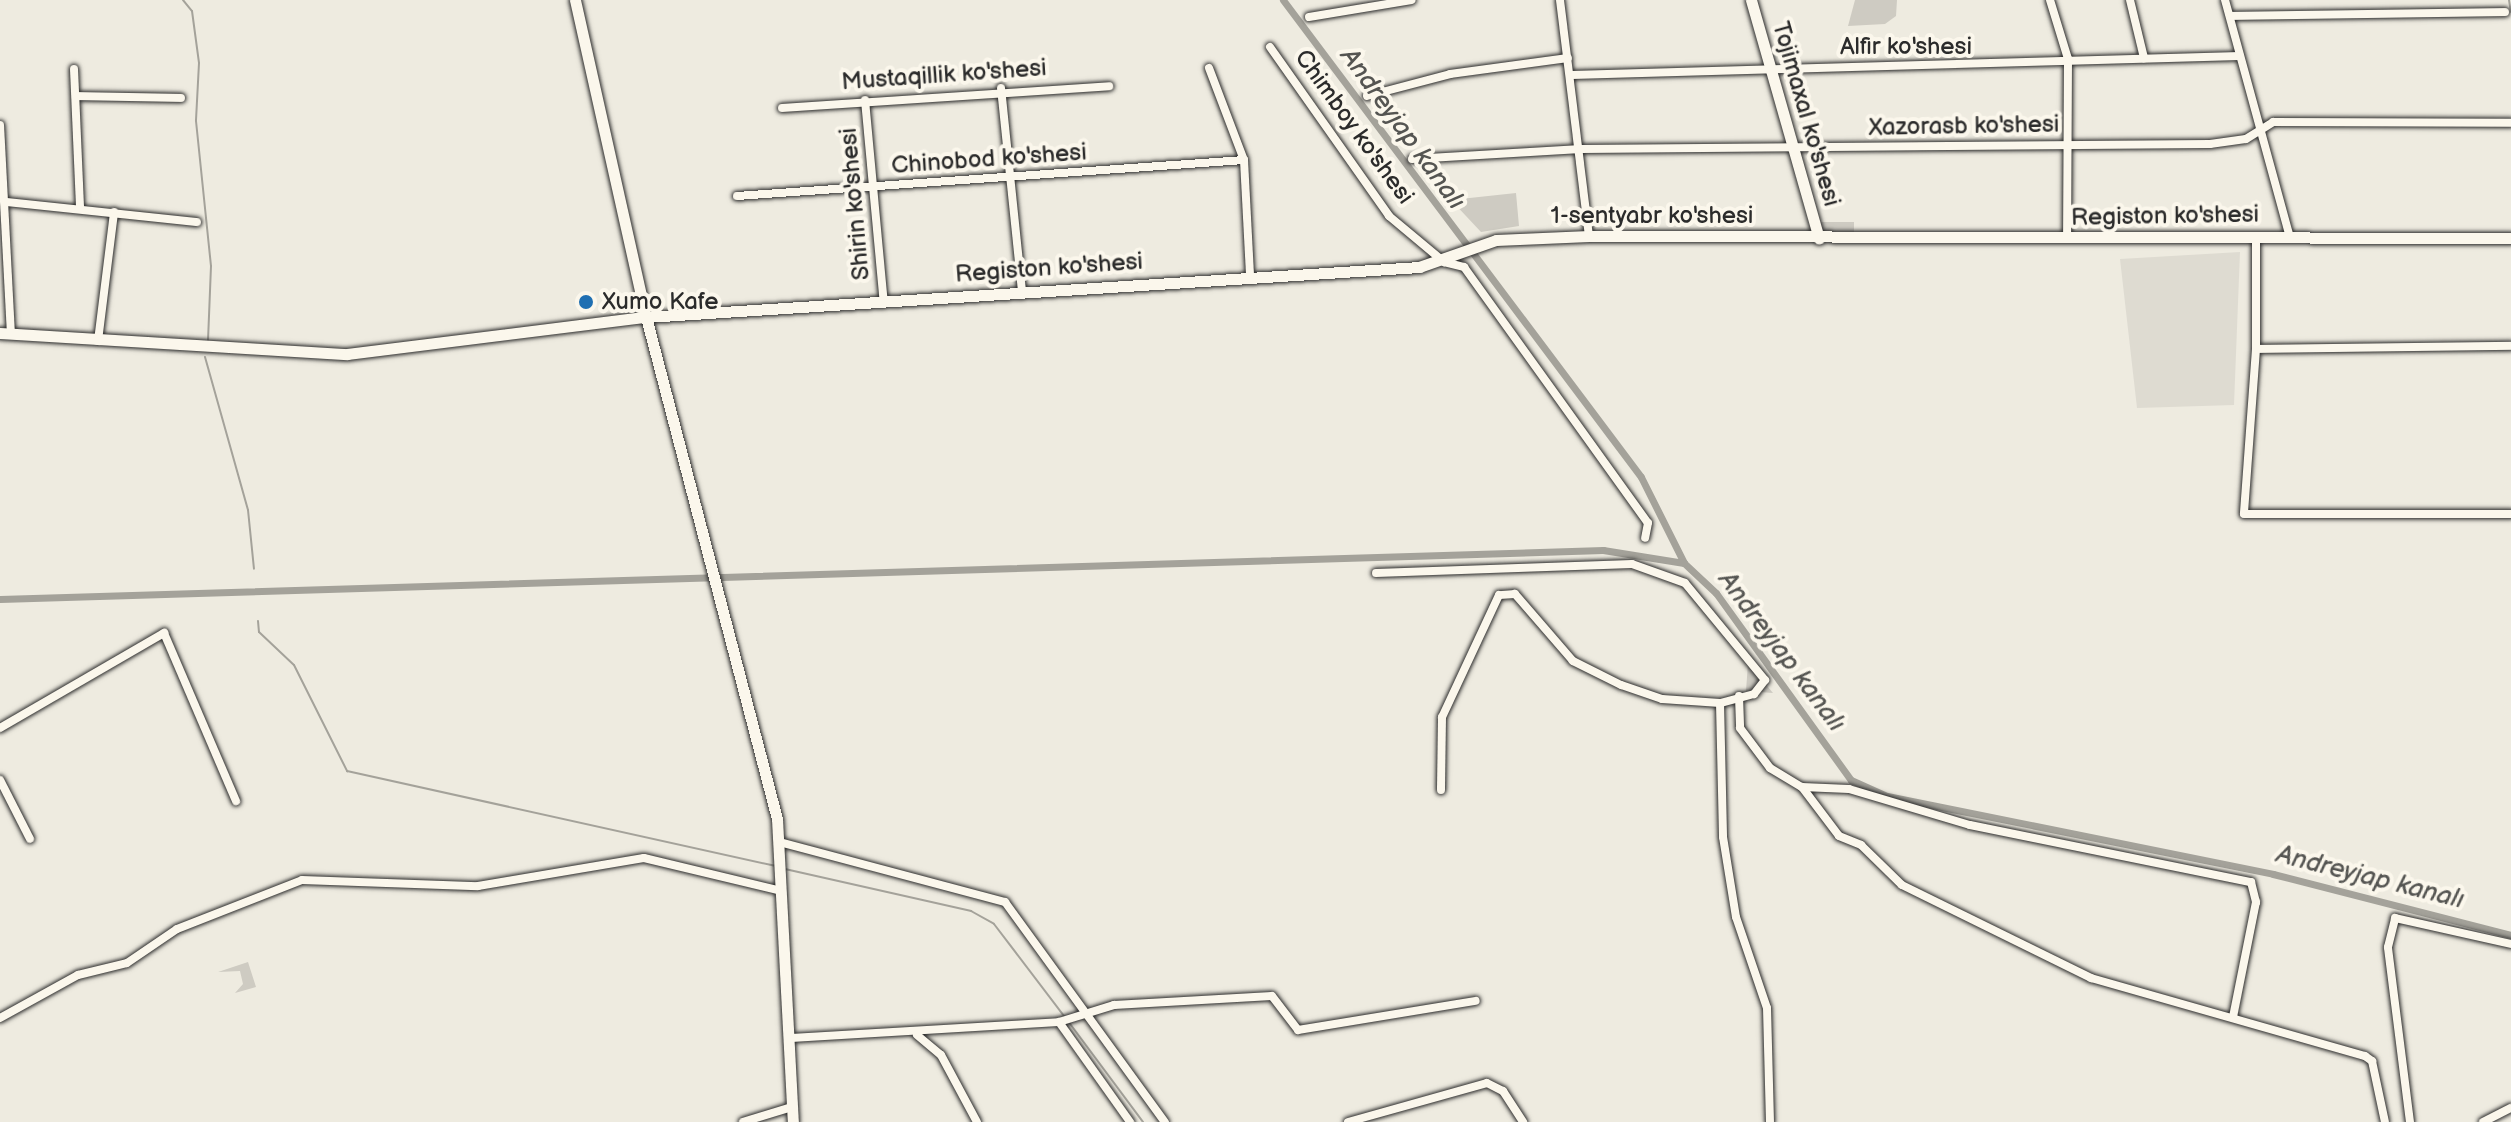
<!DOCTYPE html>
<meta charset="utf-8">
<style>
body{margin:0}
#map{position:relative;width:2511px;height:1122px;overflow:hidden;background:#eeebe0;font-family:"Balsamiq Sans",sans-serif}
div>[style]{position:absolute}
.built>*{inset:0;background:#dedbd1}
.green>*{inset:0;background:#cecbc2}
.stream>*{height:2px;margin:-1px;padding:0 1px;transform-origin:1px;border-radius:1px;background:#a4a29a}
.canal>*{height:7px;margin:-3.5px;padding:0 3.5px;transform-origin:3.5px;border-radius:3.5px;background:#a4a29a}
.roads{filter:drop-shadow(0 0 2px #2b2b2b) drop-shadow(0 0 2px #2b2b2b)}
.street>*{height:8px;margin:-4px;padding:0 4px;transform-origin:4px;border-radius:4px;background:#fbf7ec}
.secondary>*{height:11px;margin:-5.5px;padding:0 5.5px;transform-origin:5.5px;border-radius:5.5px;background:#fbf7ec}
.dots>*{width:22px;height:22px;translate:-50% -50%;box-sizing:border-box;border:4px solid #fbf7ec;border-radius:50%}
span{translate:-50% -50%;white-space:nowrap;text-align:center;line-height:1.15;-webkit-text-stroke:8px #fbf7ec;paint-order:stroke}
.street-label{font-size:24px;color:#2b2b2b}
.poi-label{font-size:24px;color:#2b2b2b}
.left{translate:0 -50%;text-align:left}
.water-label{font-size:26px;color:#555552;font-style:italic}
</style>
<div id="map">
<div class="built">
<div style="clip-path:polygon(2240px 252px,2234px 405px,2137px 408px,2120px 259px)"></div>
</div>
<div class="green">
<div style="clip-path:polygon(1855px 0,1897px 0,1896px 16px,1885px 24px,1848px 26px)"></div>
<div style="clip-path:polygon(1516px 193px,1519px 226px,1481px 232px,1451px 200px)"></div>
<div style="clip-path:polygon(1820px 222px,1854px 222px,1854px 232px,1823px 231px)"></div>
<div style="clip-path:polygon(1748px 663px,1773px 693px,1746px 691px)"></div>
<div style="clip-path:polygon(248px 962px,256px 987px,235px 993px,243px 984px,240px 971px,218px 972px)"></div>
</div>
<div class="stream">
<div style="left:183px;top:0;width:14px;rotate:51deg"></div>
<div style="left:192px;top:11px;width:52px;rotate:82.3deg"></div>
<div style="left:199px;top:63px;width:58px;rotate:93deg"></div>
<div style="left:196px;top:121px;width:146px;rotate:84.1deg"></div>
<div style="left:211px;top:266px;width:74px;rotate:92.3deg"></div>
<div style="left:2509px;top:0;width:12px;rotate:81deg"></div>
<div style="left:205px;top:357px;width:159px;rotate:74.3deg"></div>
<div style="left:248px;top:510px;width:59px;rotate:84.2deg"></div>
<div style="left:258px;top:621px;width:11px;rotate:85deg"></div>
<div style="left:259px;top:632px;width:48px;rotate:43.3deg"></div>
<div style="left:294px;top:665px;width:119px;rotate:63.4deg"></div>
<div style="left:347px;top:771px;width:437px;rotate:12.5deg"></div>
<div style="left:785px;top:869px;width:191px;rotate:12.7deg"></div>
<div style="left:971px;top:911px;width:26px;rotate:29deg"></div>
<div style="left:994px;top:924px;width:116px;rotate:52.7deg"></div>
<div style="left:1068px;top:1021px;width:126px;rotate:53.4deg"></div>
</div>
<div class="canal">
<div style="left:1283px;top:0;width:596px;rotate:53.11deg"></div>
<div style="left:1641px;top:477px;width:96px;rotate:63.4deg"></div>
<div style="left:1684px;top:563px;width:44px;rotate:43.2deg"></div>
<div style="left:1716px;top:593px;width:231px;rotate:54.2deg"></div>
<div style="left:1851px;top:780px;width:39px;rotate:24deg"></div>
<div style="left:1887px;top:796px;width:394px;rotate:11.4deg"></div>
<div style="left:2273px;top:874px;width:246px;rotate:14.4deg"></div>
<div style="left:0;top:599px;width:1604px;rotate:-1.75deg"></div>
<div style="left:1603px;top:550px;width:82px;rotate:9.1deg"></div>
</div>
<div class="roads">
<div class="street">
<div style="left:1560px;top:0;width:238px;rotate:83deg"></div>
<div style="left:2050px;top:0;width:62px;rotate:73deg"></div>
<div style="left:2068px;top:59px;width:180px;rotate:90.3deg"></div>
<div style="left:2130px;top:0;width:60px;rotate:76.4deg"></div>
<div style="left:2225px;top:0;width:246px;rotate:74.7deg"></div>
<div style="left:2230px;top:16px;width:275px;rotate:-0.8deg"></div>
<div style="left:1309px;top:17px;width:104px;rotate:-9.4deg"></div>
<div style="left:1270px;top:47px;width:207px;rotate:54.8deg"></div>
<div style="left:1389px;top:216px;width:72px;rotate:39.9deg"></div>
<div style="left:1444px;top:262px;width:21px;rotate:14deg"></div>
<div style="left:1464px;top:267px;width:315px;rotate:54.3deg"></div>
<div style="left:1648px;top:523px;width:15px;rotate:101deg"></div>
<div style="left:1209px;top:68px;width:98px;rotate:69.2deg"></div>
<div style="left:1244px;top:160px;width:115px;rotate:87deg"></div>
<div style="left:74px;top:69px;width:138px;rotate:87.5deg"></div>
<div style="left:1572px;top:75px;width:668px;rotate:-1.63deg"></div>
<div style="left:1001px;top:88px;width:204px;rotate:84.1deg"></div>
<div style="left:77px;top:96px;width:104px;rotate:1.1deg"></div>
<div style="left:1367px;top:96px;width:86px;rotate:-14.8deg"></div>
<div style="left:1450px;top:74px;width:119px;rotate:-7.7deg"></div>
<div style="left:865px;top:100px;width:204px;rotate:84.7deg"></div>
<div style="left:782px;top:108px;width:328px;rotate:-3.8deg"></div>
<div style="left:0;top:125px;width:209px;rotate:87deg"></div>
<div style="left:1412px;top:159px;width:169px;rotate:-3.4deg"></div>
<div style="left:1581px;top:149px;width:629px;rotate:-0.46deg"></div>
<div style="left:2210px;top:144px;width:36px;rotate:-8deg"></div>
<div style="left:2246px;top:139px;width:32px;rotate:-32deg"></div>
<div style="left:2273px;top:122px;width:238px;rotate:0.2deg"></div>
<div style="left:737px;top:196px;width:508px;rotate:-4.06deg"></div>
<div style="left:6px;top:202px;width:192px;rotate:6deg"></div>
<div style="left:2256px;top:236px;width:113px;rotate:90deg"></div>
<div style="left:2256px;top:349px;width:165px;rotate:94.2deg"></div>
<div style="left:2244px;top:514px;width:267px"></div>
<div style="left:98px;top:341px;width:130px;rotate:-82.9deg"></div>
<div style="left:2256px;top:349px;width:255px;rotate:-0.7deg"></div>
<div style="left:1376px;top:573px;width:256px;rotate:-2deg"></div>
<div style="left:1632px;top:564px;width:56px;rotate:19.7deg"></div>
<div style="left:1685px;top:583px;width:126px;rotate:50.5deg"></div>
<div style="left:1765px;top:680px;width:18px;rotate:128deg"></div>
<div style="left:1754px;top:694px;width:35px;rotate:165deg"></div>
<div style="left:1720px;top:703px;width:58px;rotate:-176.1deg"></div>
<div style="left:1662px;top:699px;width:43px;rotate:-161.1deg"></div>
<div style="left:1621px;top:685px;width:54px;rotate:-153.4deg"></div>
<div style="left:1573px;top:661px;width:89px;rotate:-130.9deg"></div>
<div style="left:1515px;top:594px;width:16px;rotate:176deg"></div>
<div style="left:1499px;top:595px;width:135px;rotate:115deg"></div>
<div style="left:1442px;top:717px;width:73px;rotate:90.8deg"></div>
<div style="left:1739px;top:696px;width:32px;rotate:88deg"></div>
<div style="left:1740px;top:728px;width:50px;rotate:53.1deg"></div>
<div style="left:1770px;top:768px;width:37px;rotate:31deg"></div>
<div style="left:1802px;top:787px;width:61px;rotate:52.9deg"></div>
<div style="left:1839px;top:836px;width:24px;rotate:22deg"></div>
<div style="left:1861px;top:845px;width:57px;rotate:44.3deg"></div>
<div style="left:1902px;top:885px;width:211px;rotate:26.2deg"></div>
<div style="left:2091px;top:978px;width:285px;rotate:15.9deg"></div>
<div style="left:2365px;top:1056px;width:9px;rotate:36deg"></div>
<div style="left:2372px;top:1061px;width:62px;rotate:78deg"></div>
<div style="left:1720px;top:703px;width:134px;rotate:88.7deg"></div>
<div style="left:1723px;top:837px;width:81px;rotate:80.8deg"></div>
<div style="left:1736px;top:917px;width:96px;rotate:71.2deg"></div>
<div style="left:1767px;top:1008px;width:114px;rotate:88.5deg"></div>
<div style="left:0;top:728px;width:190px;rotate:-30.1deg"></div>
<div style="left:164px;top:633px;width:183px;rotate:66.8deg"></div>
<div style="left:0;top:780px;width:66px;rotate:63deg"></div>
<div style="left:1802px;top:787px;width:47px;rotate:2.4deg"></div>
<div style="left:1849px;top:789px;width:126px;rotate:16.6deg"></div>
<div style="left:1970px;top:825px;width:287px;rotate:11.5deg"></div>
<div style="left:2251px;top:882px;width:21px;rotate:76deg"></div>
<div style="left:2256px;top:902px;width:117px;rotate:101.3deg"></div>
<div style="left:779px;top:842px;width:234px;rotate:14.9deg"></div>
<div style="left:1005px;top:902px;width:272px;rotate:54deg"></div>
<div style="left:0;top:1018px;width:89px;rotate:-28.9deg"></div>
<div style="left:78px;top:975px;width:50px;rotate:-13.8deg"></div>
<div style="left:127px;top:963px;width:60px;rotate:-34.2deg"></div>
<div style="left:177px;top:929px;width:134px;rotate:-21.4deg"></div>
<div style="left:302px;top:880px;width:176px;rotate:2deg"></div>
<div style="left:478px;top:886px;width:168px;rotate:-9.6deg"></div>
<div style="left:644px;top:858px;width:141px;rotate:13.5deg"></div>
<div style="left:1059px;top:1022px;width:58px;rotate:-17.2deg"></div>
<div style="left:1114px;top:1005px;width:158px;rotate:-3.3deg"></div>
<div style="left:1272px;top:996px;width:43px;rotate:52.6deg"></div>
<div style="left:1298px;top:1030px;width:180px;rotate:-9.3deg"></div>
<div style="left:917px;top:1035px;width:31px;rotate:40deg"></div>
<div style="left:941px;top:1055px;width:76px;rotate:61.8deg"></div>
<div style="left:791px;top:1038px;width:268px;rotate:-3.4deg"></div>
<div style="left:1059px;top:1022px;width:123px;rotate:54.6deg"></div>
<div style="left:743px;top:1122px;width:51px;rotate:-17deg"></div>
<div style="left:1348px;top:1122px;width:144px;rotate:-15.7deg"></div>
<div style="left:1487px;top:1083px;width:18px;rotate:27deg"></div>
<div style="left:1503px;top:1091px;width:37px;rotate:57deg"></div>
<div style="left:2410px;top:1122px;width:176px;rotate:-97.2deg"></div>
<div style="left:2388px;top:947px;width:30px;rotate:-76deg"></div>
<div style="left:2395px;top:918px;width:119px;rotate:12.6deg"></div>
<div style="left:2483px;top:1122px;width:31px;rotate:-27deg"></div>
</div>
<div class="secondary">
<div style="left:575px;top:0;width:325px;rotate:77.4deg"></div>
<div style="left:646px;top:317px;width:519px;rotate:75.37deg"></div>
<div style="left:777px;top:819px;width:303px;rotate:87deg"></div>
<div style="left:1751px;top:0;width:248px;rotate:74.1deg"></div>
<div style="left:0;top:333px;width:348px;rotate:3.5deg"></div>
<div style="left:347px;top:354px;width:301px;rotate:-7.1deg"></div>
<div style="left:646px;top:317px;width:775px;rotate:-3.7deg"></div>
<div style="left:1419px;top:267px;width:82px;rotate:-19.3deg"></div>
<div style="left:1496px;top:240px;width:93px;rotate:-2.5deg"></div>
<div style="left:1589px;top:236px;width:922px;rotate:0.12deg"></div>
</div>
</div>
<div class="dots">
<div style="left:586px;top:302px;background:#1f6fb2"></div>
</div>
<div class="street-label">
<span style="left:1906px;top:47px">Alfir ko'shesi</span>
<span style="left:944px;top:75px;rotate:-4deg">Mustaqillik ko'shesi</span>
<span style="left:1806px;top:114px;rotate:74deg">Tojimaxal ko'shesi</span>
<span style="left:1964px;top:126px;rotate:-1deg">Xazorasb ko'shesi</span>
<span style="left:1354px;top:127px;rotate:54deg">Chimboy ko'shesi</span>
<span style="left:989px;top:159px;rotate:-4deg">Chinobod ko'shesi</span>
<span style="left:855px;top:204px;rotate:-95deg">Shirin ko'shesi</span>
<span style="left:1652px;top:216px">1-sentyabr ko'shesi</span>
<span style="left:2165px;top:216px;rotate:-1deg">Registon ko'shesi</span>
<span style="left:1049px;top:268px;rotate:-4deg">Registon ko'shesi</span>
</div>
<div class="poi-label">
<span class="left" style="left:602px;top:302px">Xumo Kafe</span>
</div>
<div class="water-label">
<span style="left:1402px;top:129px;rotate:54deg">Andreyjap kanalı</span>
<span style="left:1781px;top:652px;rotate:53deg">Andreyjap kanalı</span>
<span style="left:2370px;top:878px;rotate:14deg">Andreyjap kanalı</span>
</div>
</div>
